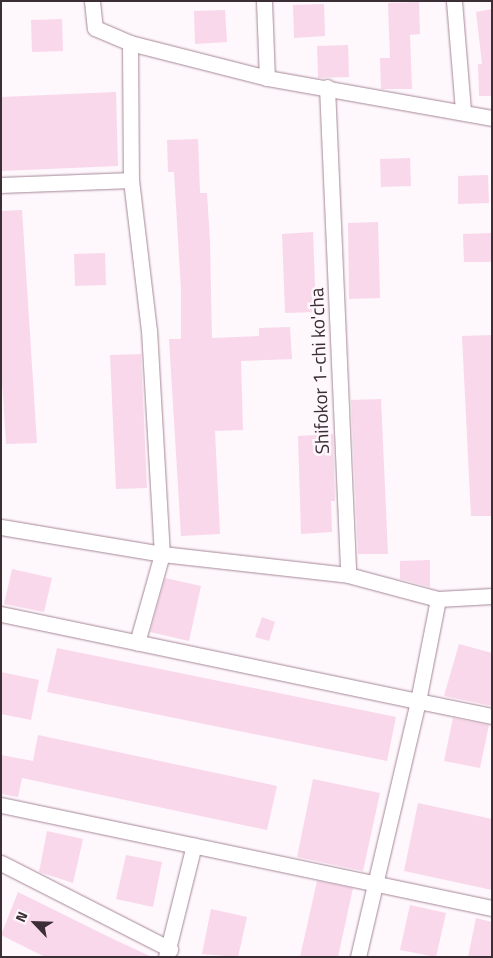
<!DOCTYPE html>
<style>
body{margin:0}
#map{position:relative;width:493px;height:958px;overflow:hidden;background:#fef7fb;font-family:"Titillium Web",sans-serif}
div>[style]{position:absolute}
.building>*{inset:0;background:#f9d8eb}
.roads{filter:drop-shadow(0 0 1px #a68799) drop-shadow(0 0 1px #a68799)}
.minor>*{height:15px;margin:-7.5px;padding:0 7.5px;transform-origin:7.5px;border-radius:7.5px;background:#fff}
span{translate:-50% -50%;white-space:nowrap;text-align:center;line-height:1.15;-webkit-text-stroke:5px #fef7fb;paint-order:stroke}
.street-label{font-size:19px;color:#3b2e35}
.frame{position:absolute;inset:0;border:2px solid #3b2e35;pointer-events:none}
.north{position:absolute;left:10px;top:898px;width:50px;height:50px;-webkit-text-stroke:4px #fef7fb;paint-order:stroke;rotate:294deg;font-size:14px;font-weight:700;line-height:20px;text-align:center;color:#3b2e35}
.north::after{content:'';display:block;margin:auto;width:18px;height:22px;background:#3b2e35;clip-path:polygon(50% 0,100% 100%,50% 72%,0 100%)}
</style>
<div id="map">
<div class="building">
<div style="clip-path:polygon(419px 2px,420px 34px,410px 35px,412px 89px,381px 89px,380px 58px,390px 58px,388px 3px)"></div>
<div style="clip-path:polygon(324px 4px,325px 36px,294px 38px,293px 5px)"></div>
<div style="clip-path:polygon(492px 9px,492px 96px,479px 96px,478px 64px,482px 64px,476px 12px)"></div>
<div style="clip-path:polygon(225px 10px,227px 42px,195px 44px,194px 11px)"></div>
<div style="clip-path:polygon(62px 19px,63px 51px,32px 52px,31px 20px)"></div>
<div style="clip-path:polygon(348px 45px,349px 77px,318px 78px,317px 46px)"></div>
<div style="clip-path:polygon(116px 92px,118px 166px,1px 171px,1px 97px)"></div>
<div style="clip-path:polygon(198px 139px,200px 193px,207px 193px,210px 242px,212px 338px,259px 336px,259px 328px,290px 327px,292px 359px,241px 361px,243px 430px,215px 431px,220px 534px,181px 536px,169px 339px,181px 339px,181px 290px,174px 172px,168px 172px,167px 140px)"></div>
<div style="clip-path:polygon(410px 158px,411px 186px,381px 187px,380px 159px)"></div>
<div style="clip-path:polygon(488px 175px,489px 203px,458px 204px,458px 176px)"></div>
<div style="clip-path:polygon(22px 210px,37px 443px,6px 444px,1px 366px,1px 211px)"></div>
<div style="clip-path:polygon(378px 222px,380px 298px,349px 299px,348px 223px)"></div>
<div style="clip-path:polygon(313px 232px,316px 312px,285px 313px,282px 234px)"></div>
<div style="clip-path:polygon(492px 233px,492px 262px,464px 262px,463px 234px)"></div>
<div style="clip-path:polygon(105px 253px,106px 285px,75px 286px,74px 254px)"></div>
<div style="clip-path:polygon(492px 335px,492px 516px,471px 516px,462px 336px)"></div>
<div style="clip-path:polygon(141px 354px,147px 488px,116px 489px,110px 355px)"></div>
<div style="clip-path:polygon(381px 399px,388px 554px,358px 554px,351px 400px)"></div>
<div style="clip-path:polygon(333px 434px,335px 501px,331px 501px,332px 532px,301px 534px,298px 436px)"></div>
<div style="clip-path:polygon(430px 560px,430px 587px,400px 579px,400px 561px)"></div>
<div style="clip-path:polygon(12px 569px,52px 578px,44px 612px,4px 604px)"></div>
<div style="clip-path:polygon(165px 578px,201px 586px,189px 641px,150px 632px)"></div>
<div style="clip-path:polygon(262px 617px,275px 622px,269px 641px,255px 637px)"></div>
<div style="clip-path:polygon(459px 644px,492px 653px,492px 706px,444px 696px)"></div>
<div style="clip-path:polygon(57px 648px,396px 717px,387px 761px,47px 692px)"></div>
<div style="clip-path:polygon(1px 672px,39px 680px,31px 720px,1px 714px)"></div>
<div style="clip-path:polygon(453px 718px,489px 725px,480px 768px,444px 761px)"></div>
<div style="clip-path:polygon(38px 735px,277px 786px,267px 830px,22px 778px,18px 797px,1px 794px,1px 755px,33px 761px)"></div>
<div style="clip-path:polygon(313px 779px,380px 793px,363px 871px,297px 857px)"></div>
<div style="clip-path:polygon(418px 803px,492px 819px,492px 890px,404px 871px)"></div>
<div style="clip-path:polygon(47px 831px,83px 839px,73px 883px,39px 872px)"></div>
<div style="clip-path:polygon(126px 855px,162px 862px,153px 907px,116px 899px)"></div>
<div style="clip-path:polygon(317px 881px,353px 888px,338px 957px,300px 957px)"></div>
<div style="clip-path:polygon(18px 892px,113px 939px,152px 957px,45px 957px,1px 935px)"></div>
<div style="clip-path:polygon(410px 905px,446px 913px,436px 957px,400px 950px)"></div>
<div style="clip-path:polygon(211px 909px,247px 917px,238px 957px,202px 954px)"></div>
<div style="clip-path:polygon(476px 918px,492px 922px,492px 957px,468px 957px)"></div>
</div>
<div class="roads">
<div class="minor">
<div style="left:92px;top:1px;width:27px;rotate:84deg"></div>
<div style="left:95px;top:28px;width:38px;rotate:23deg"></div>
<div style="left:130px;top:43px;width:141px;rotate:14.3deg"></div>
<div style="left:267px;top:78px;width:229px;rotate:10.1deg"></div>
<div style="left:264px;top:1px;width:77px;rotate:87.8deg"></div>
<div style="left:454px;top:1px;width:110px;rotate:85.3deg"></div>
<div style="left:130px;top:43px;width:137px;rotate:89.6deg"></div>
<div style="left:131px;top:180px;width:151px;rotate:83.2deg"></div>
<div style="left:149px;top:330px;width:224px;rotate:86.7deg"></div>
<div style="left:162px;top:554px;width:92px;rotate:105.7deg"></div>
<div style="left:327px;top:87px;width:488px;rotate:87.5deg"></div>
<div style="left:348px;top:575px;width:93px;rotate:14.9deg"></div>
<div style="left:438px;top:599px;width:54px;rotate:-3.2deg"></div>
<div style="left:1px;top:185px;width:130px;rotate:-2.2deg"></div>
<div style="left:1px;top:527px;width:163px;rotate:9.5deg"></div>
<div style="left:162px;top:554px;width:187px;rotate:6.4deg"></div>
<div style="left:1px;top:614px;width:426px;rotate:11.8deg"></div>
<div style="left:418px;top:701px;width:104px;rotate:-78.9deg"></div>
<div style="left:1px;top:805px;width:502px;rotate:11.85deg"></div>
<div style="left:1px;top:863px;width:190px;rotate:27deg"></div>
<div style="left:166px;top:957px;width:115px;rotate:-76deg"></div>
<div style="left:358px;top:957px;width:263px;rotate:-76.8deg"></div>
<div style="left:418px;top:701px;width:76px;rotate:11.5deg"></div>
</div>
</div>
<div class="street-label">
<span style="left:319px;top:371px;rotate:-92deg">Shifokor 1-chi ko'cha</span>
</div>
<div class="frame"></div>
<div class="north">N</div>
</div>
